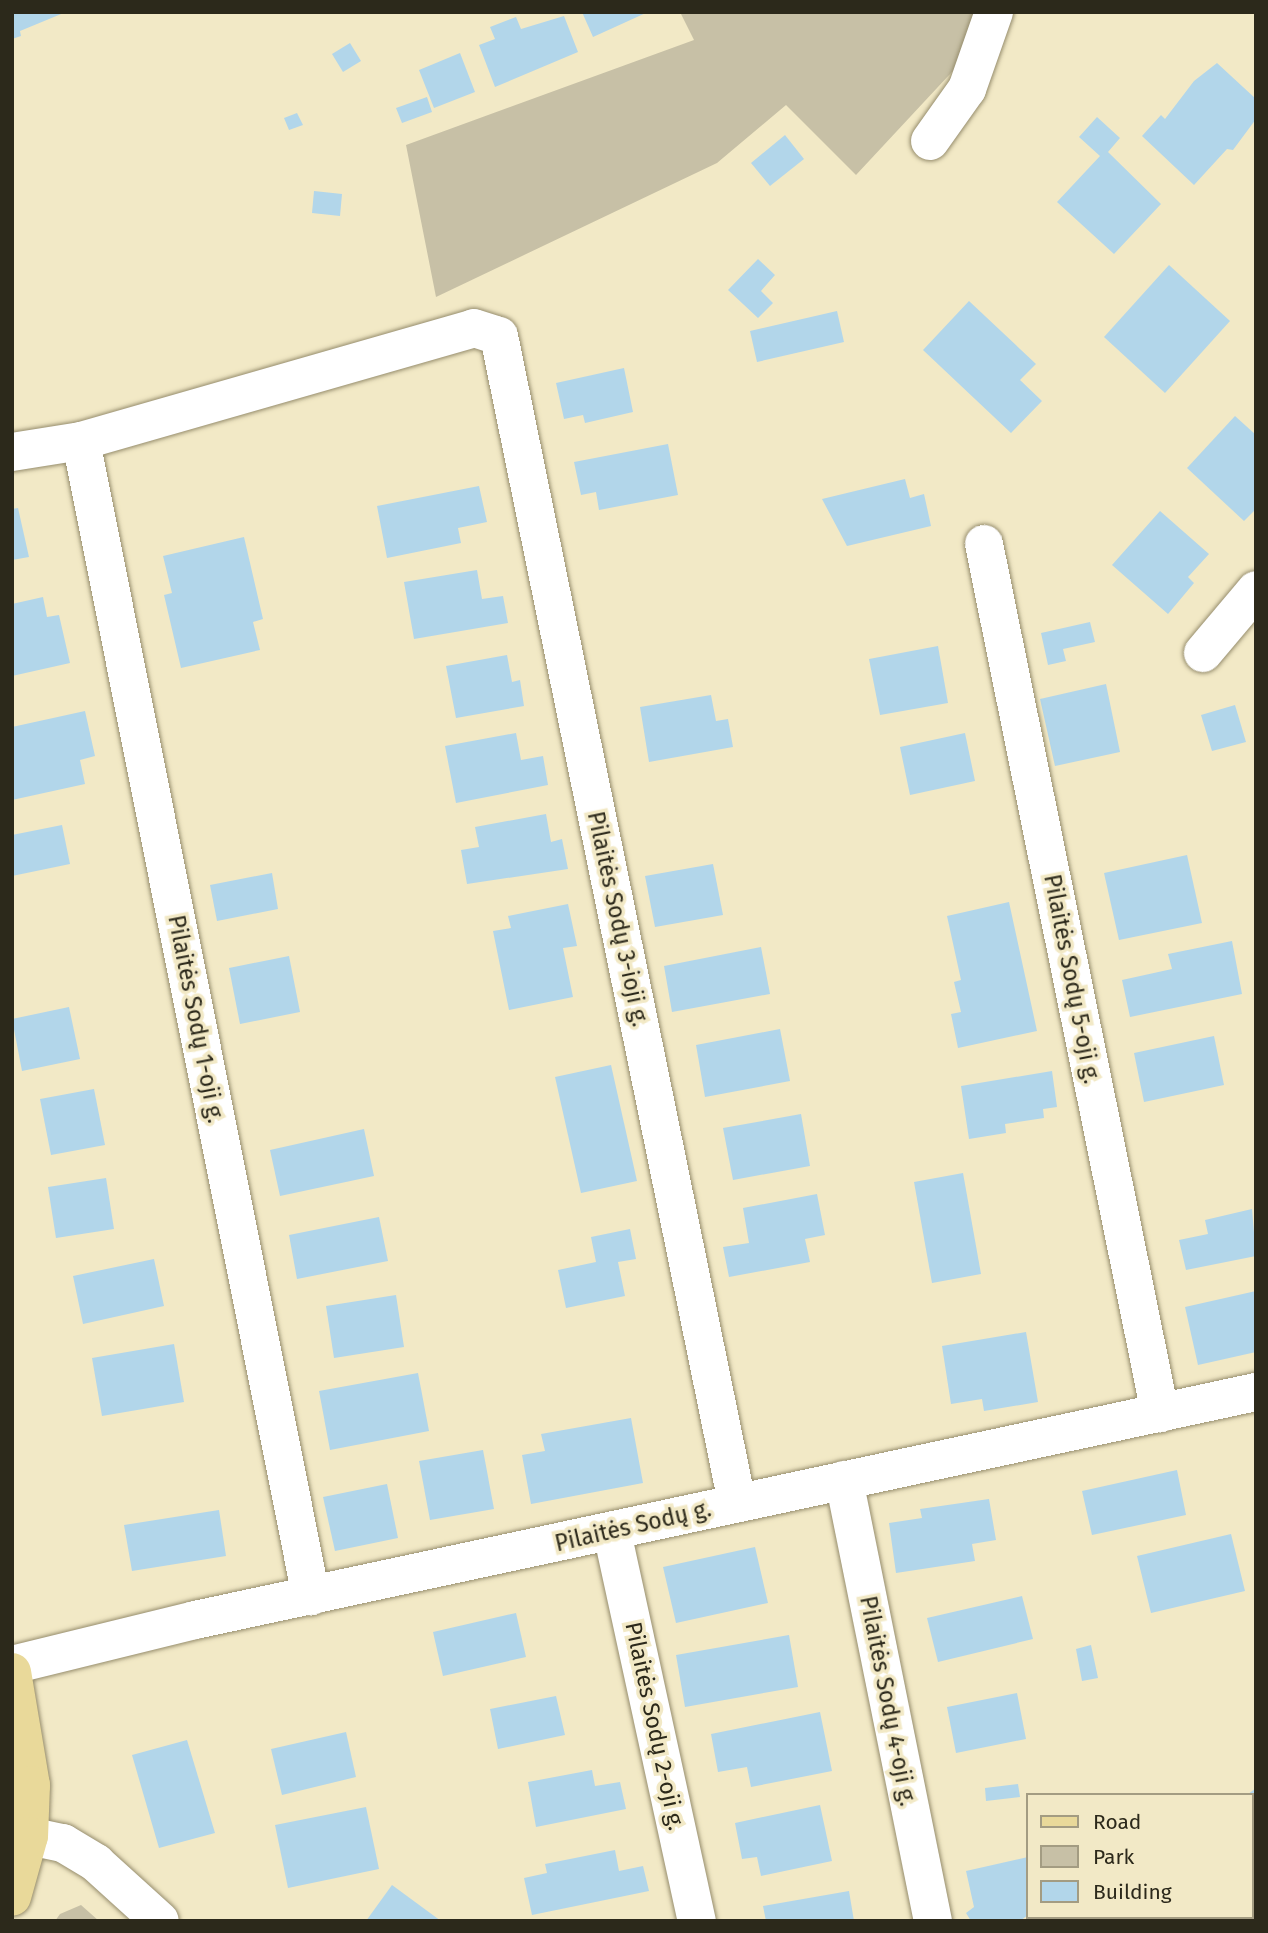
<!DOCTYPE html>
<meta charset="utf-8">
<style>
body{margin:0}
#map{position:relative;width:1268px;height:1933px;overflow:hidden;background:#f2e9c6;font-family:"Fira Sans",sans-serif}
div>[style]{position:absolute}
.green>*{inset:0;background:#c7c0a6}
.building>*{inset:0;background:#b2d6ea}
.roads{filter:drop-shadow(0 0 2px #968d6d) drop-shadow(0 0 2px #968d6d)}
.minor>*{height:38px;margin:-19px;padding:0 19px;transform-origin:19px;border-radius:19px;background:#fff}
.major>*{height:38px;margin:-19px;padding:0 19px;transform-origin:19px;border-radius:19px;background:#e9d99a}
span{translate:-50% -50%;white-space:nowrap;text-align:center;line-height:1.15;-webkit-text-stroke:7px #f2e9c6;paint-order:stroke}
.street-label{font-size:23px;color:#2c291b}
.frame{position:absolute;inset:0;border:14px solid #2c291b;pointer-events:none}
.legend{position:absolute;left:1026px;top:1793px;width:228px;height:126px;box-sizing:border-box;background:#f2e9c6;border:2px solid #a39c82;margin:0;padding:9px 12px;list-style:none;font-size:21px;color:#2c291b}
.legend li{display:flex;align-items:center;gap:14px;height:35px}
.legend b{width:35px;border:2px solid #a39c82}
</style>
<div id="map">
<div class="green">
<div style="clip-path:polygon(680px 12px,974px 12px,964px 59px,856px 175px,786px 105px,717px 163px,436px 297px,406px 145px,694px 40px)"></div>
<div style="clip-path:polygon(81px 1905px,99px 1921px,55px 1921px,60px 1914px)"></div>
</div>
<div class="building">
<div style="clip-path:polygon(12px 12px,66px 12px,20px 31px,21px 36px,12px 39px)"></div>
<div style="clip-path:polygon(582px 12px,648px 12px,593px 37px)"></div>
<div style="clip-path:polygon(564px 16px,578px 52px,495px 87px,479px 45px,495px 39px,490px 27px,516px 17px,521px 29px)"></div>
<div style="clip-path:polygon(350px 43px,361px 61px,343px 72px,332px 54px)"></div>
<div style="clip-path:polygon(460px 53px,475px 92px,434px 108px,419px 70px)"></div>
<div style="clip-path:polygon(1217px 63px,1256px 99px,1256px 119px,1233px 150px,1227px 149px,1194px 185px,1142px 136px,1161px 115px,1165px 119px,1194px 81px)"></div>
<div style="clip-path:polygon(427px 97px,432px 112px,402px 123px,396px 108px)"></div>
<div style="clip-path:polygon(297px 113px,303px 125px,289px 130px,284px 118px)"></div>
<div style="clip-path:polygon(1097px 117px,1120px 138px,1108px 152px,1161px 204px,1114px 254px,1057px 202px,1100px 156px,1079px 137px)"></div>
<div style="clip-path:polygon(785px 135px,804px 159px,770px 186px,751px 163px)"></div>
<div style="clip-path:polygon(314px 191px,342px 194px,340px 216px,312px 213px)"></div>
<div style="clip-path:polygon(758px 259px,775px 275px,761px 291px,773px 303px,758px 318px,728px 290px)"></div>
<div style="clip-path:polygon(1169px 265px,1230px 321px,1165px 393px,1104px 337px)"></div>
<div style="clip-path:polygon(969px 301px,1036px 364px,1020px 380px,1042px 401px,1011px 433px,923px 350px)"></div>
<div style="clip-path:polygon(837px 311px,844px 342px,757px 362px,750px 331px)"></div>
<div style="clip-path:polygon(624px 368px,633px 412px,585px 423px,583px 415px,564px 419px,556px 383px)"></div>
<div style="clip-path:polygon(1235px 416px,1256px 435px,1256px 509px,1244px 521px,1187px 468px)"></div>
<div style="clip-path:polygon(668px 444px,678px 495px,599px 510px,596px 492px,581px 495px,574px 462px)"></div>
<div style="clip-path:polygon(905px 479px,910px 498px,924px 494px,931px 526px,847px 546px,822px 499px)"></div>
<div style="clip-path:polygon(479px 486px,487px 522px,458px 528px,461px 543px,387px 558px,377px 506px)"></div>
<div style="clip-path:polygon(18px 508px,29px 557px,12px 560px,12px 509px)"></div>
<div style="clip-path:polygon(1160px 511px,1209px 554px,1188px 577px,1194px 583px,1168px 614px,1112px 565px)"></div>
<div style="clip-path:polygon(244px 537px,263px 619px,253px 622px,260px 650px,181px 668px,164px 595px,172px 593px,163px 556px)"></div>
<div style="clip-path:polygon(477px 570px,482px 599px,503px 596px,508px 623px,414px 639px,404px 582px)"></div>
<div style="clip-path:polygon(43px 597px,47px 617px,59px 615px,70px 663px,12px 676px,12px 604px)"></div>
<div style="clip-path:polygon(1090px 622px,1095px 642px,1063px 649px,1066px 661px,1048px 665px,1041px 633px)"></div>
<div style="clip-path:polygon(938px 646px,948px 703px,880px 715px,869px 659px)"></div>
<div style="clip-path:polygon(507px 655px,512px 682px,520px 680px,524px 706px,456px 718px,446px 666px)"></div>
<div style="clip-path:polygon(1106px 684px,1120px 752px,1055px 766px,1040px 699px)"></div>
<div style="clip-path:polygon(711px 695px,716px 721px,728px 719px,733px 747px,649px 762px,640px 707px)"></div>
<div style="clip-path:polygon(1235px 705px,1246px 742px,1212px 751px,1201px 715px)"></div>
<div style="clip-path:polygon(85px 711px,95px 756px,80px 760px,85px 784px,12px 800px,12px 727px)"></div>
<div style="clip-path:polygon(516px 733px,521px 760px,543px 756px,548px 785px,456px 803px,445px 746px)"></div>
<div style="clip-path:polygon(965px 733px,975px 781px,910px 795px,900px 747px)"></div>
<div style="clip-path:polygon(546px 814px,551px 842px,562px 839px,568px 869px,467px 884px,461px 850px,479px 847px,475px 827px)"></div>
<div style="clip-path:polygon(62px 825px,70px 864px,12px 876px,12px 835px)"></div>
<div style="clip-path:polygon(1187px 855px,1202px 923px,1119px 940px,1104px 873px)"></div>
<div style="clip-path:polygon(713px 864px,723px 915px,655px 927px,645px 876px)"></div>
<div style="clip-path:polygon(272px 873px,278px 909px,217px 921px,210px 885px)"></div>
<div style="clip-path:polygon(1009px 902px,1037px 1031px,958px 1048px,951px 1014px,961px 1012px,954px 982px,961px 980px,947px 916px)"></div>
<div style="clip-path:polygon(568px 904px,577px 946px,563px 948px,573px 997px,509px 1010px,493px 931px,511px 928px,508px 916px)"></div>
<div style="clip-path:polygon(1232px 941px,1242px 994px,1130px 1017px,1122px 980px,1172px 969px,1168px 954px)"></div>
<div style="clip-path:polygon(761px 947px,770px 994px,672px 1012px,664px 966px)"></div>
<div style="clip-path:polygon(289px 956px,300px 1012px,240px 1024px,229px 968px)"></div>
<div style="clip-path:polygon(69px 1007px,80px 1059px,22px 1071px,12px 1019px)"></div>
<div style="clip-path:polygon(780px 1029px,790px 1081px,705px 1097px,696px 1045px)"></div>
<div style="clip-path:polygon(1214px 1036px,1224px 1085px,1144px 1102px,1134px 1053px)"></div>
<div style="clip-path:polygon(611px 1065px,637px 1181px,581px 1193px,555px 1077px)"></div>
<div style="clip-path:polygon(1052px 1071px,1057px 1107px,1043px 1109px,1044px 1118px,1005px 1124px,1006px 1133px,969px 1139px,961px 1086px)"></div>
<div style="clip-path:polygon(94px 1089px,105px 1145px,51px 1155px,40px 1099px)"></div>
<div style="clip-path:polygon(801px 1114px,810px 1166px,733px 1180px,723px 1128px)"></div>
<div style="clip-path:polygon(364px 1129px,374px 1176px,280px 1196px,270px 1150px)"></div>
<div style="clip-path:polygon(963px 1173px,981px 1274px,932px 1283px,914px 1182px)"></div>
<div style="clip-path:polygon(106px 1178px,114px 1229px,56px 1238px,48px 1187px)"></div>
<div style="clip-path:polygon(817px 1194px,825px 1235px,805px 1239px,810px 1262px,729px 1277px,723px 1247px,749px 1243px,743px 1208px)"></div>
<div style="clip-path:polygon(1252px 1209px,1256px 1256px,1186px 1270px,1179px 1240px,1208px 1234px,1205px 1220px)"></div>
<div style="clip-path:polygon(379px 1217px,388px 1261px,297px 1279px,289px 1235px)"></div>
<div style="clip-path:polygon(630px 1229px,636px 1259px,618px 1262px,625px 1296px,566px 1308px,558px 1270px,596px 1262px,591px 1237px)"></div>
<div style="clip-path:polygon(154px 1259px,164px 1306px,83px 1324px,73px 1276px)"></div>
<div style="clip-path:polygon(1256px 1291px,1256px 1352px,1198px 1365px,1185px 1307px)"></div>
<div style="clip-path:polygon(396px 1295px,404px 1347px,334px 1358px,326px 1306px)"></div>
<div style="clip-path:polygon(1026px 1332px,1038px 1402px,984px 1411px,982px 1399px,951px 1404px,942px 1346px)"></div>
<div style="clip-path:polygon(174px 1344px,184px 1402px,102px 1416px,92px 1358px)"></div>
<div style="clip-path:polygon(418px 1373px,429px 1431px,330px 1450px,319px 1391px)"></div>
<div style="clip-path:polygon(631px 1418px,643px 1483px,531px 1504px,522px 1455px,545px 1451px,541px 1434px)"></div>
<div style="clip-path:polygon(483px 1450px,494px 1509px,430px 1520px,419px 1461px)"></div>
<div style="clip-path:polygon(1177px 1470px,1186px 1515px,1092px 1535px,1082px 1491px)"></div>
<div style="clip-path:polygon(387px 1484px,398px 1538px,335px 1551px,323px 1497px)"></div>
<div style="clip-path:polygon(989px 1499px,996px 1540px,972px 1544px,975px 1561px,896px 1573px,889px 1523px,922px 1518px,920px 1509px)"></div>
<div style="clip-path:polygon(219px 1510px,226px 1556px,132px 1571px,124px 1525px)"></div>
<div style="clip-path:polygon(1231px 1534px,1245px 1591px,1151px 1613px,1137px 1556px)"></div>
<div style="clip-path:polygon(755px 1547px,768px 1603px,676px 1623px,663px 1567px)"></div>
<div style="clip-path:polygon(1022px 1596px,1033px 1639px,938px 1662px,927px 1618px)"></div>
<div style="clip-path:polygon(516px 1613px,526px 1657px,443px 1676px,433px 1632px)"></div>
<div style="clip-path:polygon(789px 1635px,798px 1687px,685px 1707px,676px 1655px)"></div>
<div style="clip-path:polygon(1091px 1645px,1098px 1678px,1082px 1681px,1076px 1649px)"></div>
<div style="clip-path:polygon(1017px 1693px,1026px 1739px,956px 1753px,947px 1707px)"></div>
<div style="clip-path:polygon(556px 1696px,565px 1735px,498px 1749px,490px 1709px)"></div>
<div style="clip-path:polygon(820px 1712px,832px 1771px,751px 1787px,747px 1767px,718px 1772px,711px 1734px)"></div>
<div style="clip-path:polygon(346px 1732px,356px 1777px,282px 1795px,271px 1749px)"></div>
<div style="clip-path:polygon(187px 1740px,215px 1833px,159px 1848px,132px 1755px)"></div>
<div style="clip-path:polygon(592px 1770px,595px 1786px,620px 1782px,626px 1809px,536px 1827px,528px 1782px)"></div>
<div style="clip-path:polygon(1018px 1784px,1020px 1797px,986px 1801px,985px 1788px)"></div>
<div style="clip-path:polygon(1256px 1788px,1256px 1861px,1252px 1795px,1247px 1795px)"></div>
<div style="clip-path:polygon(820px 1805px,832px 1861px,761px 1876px,757px 1857px,742px 1859px,735px 1823px)"></div>
<div style="clip-path:polygon(366px 1807px,379px 1869px,288px 1888px,275px 1825px)"></div>
<div style="clip-path:polygon(615px 1850px,619px 1871px,643px 1866px,649px 1891px,532px 1915px,524px 1878px,547px 1873px,545px 1864px)"></div>
<div style="clip-path:polygon(1028px 1857px,1028px 1915px,1020px 1921px,971px 1921px,966px 1913px,974px 1907px,966px 1871px)"></div>
<div style="clip-path:polygon(392px 1885px,441px 1921px,366px 1921px)"></div>
<div style="clip-path:polygon(849px 1891px,854px 1921px,766px 1921px,763px 1906px)"></div>
<div style="clip-path:polygon(1092px 1917px,1117px 1917px,1120px 1921px,1087px 1921px)"></div>
</div>
<div class="roads">
<div class="minor">
<div style="left:930px;top:141px;width:64px;rotate:-54.6deg"></div>
<div style="left:967px;top:89px;width:82px;rotate:-70.7deg"></div>
<div style="left:81px;top:441px;width:1178px;rotate:78.74deg"></div>
<div style="left:12px;top:452px;width:70px;rotate:-9.1deg"></div>
<div style="left:81px;top:441px;width:409px;rotate:-16deg"></div>
<div style="left:474px;top:328px;width:26px;rotate:18deg"></div>
<div style="left:499px;top:336px;width:1191px;rotate:78.47deg"></div>
<div style="left:984px;top:544px;width:887px;rotate:78.55deg"></div>
<div style="left:1203px;top:653px;width:82px;rotate:-49.9deg"></div>
<div style="left:844px;top:1480px;width:450px;rotate:78.6deg"></div>
<div style="left:612px;top:1532px;width:398px;rotate:77.7deg"></div>
<div style="left:12px;top:1665px;width:188px;rotate:-13.8deg"></div>
<div style="left:195px;top:1620px;width:1085px;rotate:-12.13deg"></div>
<div style="left:29px;top:1836px;width:35px;rotate:12deg"></div>
<div style="left:63px;top:1843px;width:39px;rotate:31deg"></div>
<div style="left:96px;top:1863px;width:86px;rotate:42.2deg"></div>
</div>
<div class="major">
<div style="left:12px;top:1672px;width:115px;rotate:80.5deg"></div>
<div style="left:31px;top:1785px;width:51px;rotate:92.2deg"></div>
<div style="left:29px;top:1836px;width:63px;rotate:105.6deg"></div>
</div>
</div>
<div class="street-label">
<span style="left:618px;top:919px;rotate:78deg">Pilaitės Sodų 3-ioji g.</span>
<span style="left:1072px;top:979px;rotate:79deg">Pilaitės Sodų 5-oji g.</span>
<span style="left:196px;top:1019px;rotate:79deg">Pilaitės Sodų 1-oji g.</span>
<span style="left:633px;top:1526px;rotate:-13deg">Pilaitės Sodų g.</span>
<span style="left:888px;top:1701px;rotate:79deg">Pilaitės Sodų 4-oji g.</span>
<span style="left:655px;top:1726px;rotate:78deg">Pilaitės Sodų 2-oji g.</span>
</div>
<div class="frame"></div>
<ul class="legend">
<li><b style="height:9px;background:#e9d99a"></b>Road</li>
<li><b style="height:19px;background:#c7c0a6"></b>Park</li>
<li><b style="height:19px;background:#b2d6ea"></b>Building</li>
</ul>
</div>
